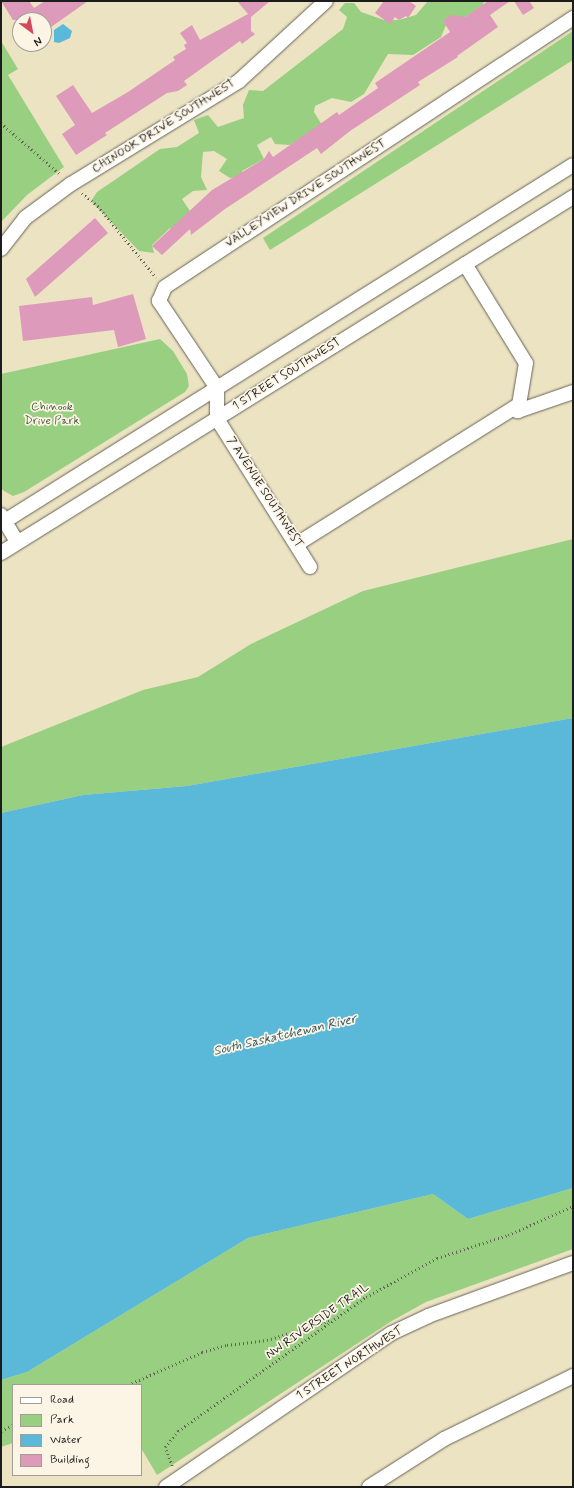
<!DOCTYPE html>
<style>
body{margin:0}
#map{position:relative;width:574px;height:1488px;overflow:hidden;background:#ece3c2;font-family:Mynerve,sans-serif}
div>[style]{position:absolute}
.green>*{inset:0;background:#99cf81}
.water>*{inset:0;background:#5ab8d9}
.building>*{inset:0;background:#dd9abb}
.path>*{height:2.5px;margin-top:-1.25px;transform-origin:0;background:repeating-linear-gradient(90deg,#656256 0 1px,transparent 0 4px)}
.roads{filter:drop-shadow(0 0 1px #656256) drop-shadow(0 0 1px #656256)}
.minor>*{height:14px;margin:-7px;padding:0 7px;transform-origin:7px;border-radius:7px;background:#fff}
span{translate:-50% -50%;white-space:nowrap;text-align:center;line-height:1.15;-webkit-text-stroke:3.5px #fcf5e5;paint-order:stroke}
.street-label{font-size:12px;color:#1c1c1c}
.park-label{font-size:12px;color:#485b3f}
.water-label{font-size:13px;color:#355a68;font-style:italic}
.frame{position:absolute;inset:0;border:2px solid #1c1c1c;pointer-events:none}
.legend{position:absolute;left:12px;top:1384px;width:130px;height:92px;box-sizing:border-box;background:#fcf5e5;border:1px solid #a29e95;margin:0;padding:5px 7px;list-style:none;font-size:12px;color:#1c1c1c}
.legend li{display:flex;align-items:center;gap:8px;height:20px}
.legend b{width:20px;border:1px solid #a29e95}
.north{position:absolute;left:12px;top:12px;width:40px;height:40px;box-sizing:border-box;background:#fcf5e5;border:1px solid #a29e95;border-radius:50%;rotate:148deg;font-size:11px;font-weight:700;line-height:16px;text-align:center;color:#1c1c1c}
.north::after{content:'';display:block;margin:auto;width:14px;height:18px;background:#d1495b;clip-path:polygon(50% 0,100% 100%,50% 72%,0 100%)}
</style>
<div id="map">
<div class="green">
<div style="clip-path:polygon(428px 1px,484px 1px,483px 5px,465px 17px,443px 21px,446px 25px,441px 37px,413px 55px,388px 54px,364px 94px,351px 102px,332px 98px,315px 106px,314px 112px,322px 125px,290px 145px,275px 144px,271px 137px,257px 145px,264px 159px,242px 171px,244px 177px,230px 178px,219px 171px,227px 159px,214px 151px,203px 152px,201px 177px,207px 190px,193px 191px,182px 199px,190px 211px,179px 237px,170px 228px,152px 245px,154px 253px,139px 251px,91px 201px,97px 192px,160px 149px,177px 147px,199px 133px,194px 120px,208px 115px,218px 127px,244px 118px,243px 105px,249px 90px,263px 91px,343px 29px,347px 17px,339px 10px,345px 3px,354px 3px,361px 12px,384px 20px,399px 20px,416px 15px)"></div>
<div style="clip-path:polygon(573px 31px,573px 60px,270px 250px,263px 238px)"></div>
<div style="clip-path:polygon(1px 41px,18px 69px,8px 75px,64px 167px,27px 195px,1px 222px)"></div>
<div style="clip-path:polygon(160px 339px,173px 351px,187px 374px,189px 386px,185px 392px,24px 492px,13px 496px,4px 491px,1px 488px,1px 374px)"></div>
<div style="clip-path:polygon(573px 539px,573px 718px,187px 786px,83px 795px,1px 813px,1px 747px,143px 690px,198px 677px,251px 644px,363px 591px)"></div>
<div style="clip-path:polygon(573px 1188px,573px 1249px,426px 1302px,390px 1322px,157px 1475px,141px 1448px,141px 1385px,13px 1385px,13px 1443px,1px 1447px,1px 1380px,27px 1372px,248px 1238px,433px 1194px,468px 1219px)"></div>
</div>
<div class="water">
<div style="clip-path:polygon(63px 24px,72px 31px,70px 38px,59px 43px,54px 42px,54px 30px)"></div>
<div style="clip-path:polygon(573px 718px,573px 1188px,468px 1219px,433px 1194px,248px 1238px,27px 1372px,1px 1380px,1px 813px,83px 795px,187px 786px)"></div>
</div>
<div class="building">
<div style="clip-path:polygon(1px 1px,29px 1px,34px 8px,45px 1px,88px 1px,44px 32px,44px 20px,13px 20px)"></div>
<div style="clip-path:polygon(237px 1px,270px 1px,251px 17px,251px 31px,255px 34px,242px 44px,240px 41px,184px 81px,187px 85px,178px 91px,167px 93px,105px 133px,107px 135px,76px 155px,62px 134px,75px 125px,56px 96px,73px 85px,92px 113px,128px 92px,175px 60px,173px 57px,186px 49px,184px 45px,187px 43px,180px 33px,192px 25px,200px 40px,248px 14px)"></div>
<div style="clip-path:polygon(384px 1px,409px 1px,416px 6px,408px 18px,406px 16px,399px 20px,395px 17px,390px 24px,375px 13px)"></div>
<div style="clip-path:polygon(488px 1px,510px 1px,490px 15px,498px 27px,457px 56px,458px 57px,418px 82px,420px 85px,350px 131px,321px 154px,317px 148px,225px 209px,191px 235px,190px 229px,162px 255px,152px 246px,212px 190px,264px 159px,269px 151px,273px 157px,337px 112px,339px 115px,378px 88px,375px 83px,450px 32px,443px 21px,451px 15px,465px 17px)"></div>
<div style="clip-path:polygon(514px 1px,529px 1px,534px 8px,523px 15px)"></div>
<div style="clip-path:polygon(95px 218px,108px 233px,35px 297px,26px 279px)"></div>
<div style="clip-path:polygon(133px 294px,146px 339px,118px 347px,114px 330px,23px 341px,19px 306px,92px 297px,93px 305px)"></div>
</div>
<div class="path">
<div style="left:1px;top:123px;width:79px;rotate:40.9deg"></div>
<div style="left:82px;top:193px;width:21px;rotate:39deg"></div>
<div style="left:98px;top:206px;width:92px;rotate:50.8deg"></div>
<div style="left:128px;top:1385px;width:81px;rotate:-24deg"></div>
<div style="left:202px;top:1352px;width:26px;rotate:-16deg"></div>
<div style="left:227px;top:1345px;width:40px;rotate:-7.1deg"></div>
<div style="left:267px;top:1340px;width:67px;rotate:-17.4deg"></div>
<div style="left:1px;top:1431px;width:13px;rotate:-27deg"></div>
<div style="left:172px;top:1466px;width:20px;rotate:-110deg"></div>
<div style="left:165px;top:1447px;width:21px;rotate:-51deg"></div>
<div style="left:178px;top:1431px;width:231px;rotate:-35.5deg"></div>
<div style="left:366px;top:1297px;width:81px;rotate:-28.8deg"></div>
<div style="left:437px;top:1258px;width:75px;rotate:-17.9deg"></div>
<div style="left:508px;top:1235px;width:71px;rotate:-24deg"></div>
</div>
<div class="roads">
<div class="minor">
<div style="left:1px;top:249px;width:39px;rotate:-52deg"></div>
<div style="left:25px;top:218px;width:57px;rotate:-36.5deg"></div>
<div style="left:71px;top:184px;width:197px;rotate:-31.5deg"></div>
<div style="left:239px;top:81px;width:118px;rotate:-42.6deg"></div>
<div style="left:465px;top:264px;width:116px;rotate:58.4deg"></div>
<div style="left:526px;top:363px;width:49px;rotate:99.5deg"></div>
<div style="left:518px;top:411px;width:58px;rotate:-19.1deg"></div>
<div style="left:1px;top:515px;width:31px;rotate:59deg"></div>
<div style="left:5px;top:521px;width:670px;rotate:-32.08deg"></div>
<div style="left:297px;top:544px;width:262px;rotate:-32.1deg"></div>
<div style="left:1px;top:553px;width:674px;rotate:-31.9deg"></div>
<div style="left:310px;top:567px;width:175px;rotate:-122.1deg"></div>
<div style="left:217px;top:419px;width:31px;rotate:-90deg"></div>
<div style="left:217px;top:388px;width:105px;rotate:-123.7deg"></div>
<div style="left:159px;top:301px;width:15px;rotate:-67deg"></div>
<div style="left:165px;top:287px;width:489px;rotate:-33.4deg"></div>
<div style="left:166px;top:1487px;width:273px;rotate:-34.3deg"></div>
<div style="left:392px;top:1333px;width:40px;rotate:-25deg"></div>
<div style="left:428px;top:1316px;width:154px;rotate:-20.1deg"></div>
<div style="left:369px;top:1487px;width:89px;rotate:-32.6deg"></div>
<div style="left:444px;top:1439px;width:144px;rotate:-26deg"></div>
</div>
</div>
<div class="street-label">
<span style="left:164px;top:127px;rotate:-32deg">CHINOOK DRIVE SOUTHWEST</span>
<span style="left:306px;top:194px;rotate:-33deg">VALLEYVIEW DRIVE SOUTHWEST</span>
<span style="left:287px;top:375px;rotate:-32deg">1 STREET SOUTHWEST</span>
<span style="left:264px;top:493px;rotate:57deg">7 AVENUE SOUTHWEST</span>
<span style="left:318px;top:1322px;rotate:-35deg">NW RIVERSIDE TRAIL</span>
<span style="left:350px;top:1364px;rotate:-33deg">1 STREET NORTHWEST</span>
</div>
<div class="park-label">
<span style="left:52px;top:415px">Chinook<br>Drive Park</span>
</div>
<div class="water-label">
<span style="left:285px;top:1036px;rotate:-13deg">South Saskatchewan River</span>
</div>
<div class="frame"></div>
<ul class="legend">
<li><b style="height:5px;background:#fff"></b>Road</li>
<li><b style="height:11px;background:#99cf81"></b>Park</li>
<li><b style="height:11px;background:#5ab8d9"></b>Water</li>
<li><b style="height:11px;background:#dd9abb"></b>Building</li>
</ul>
<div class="north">N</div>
</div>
